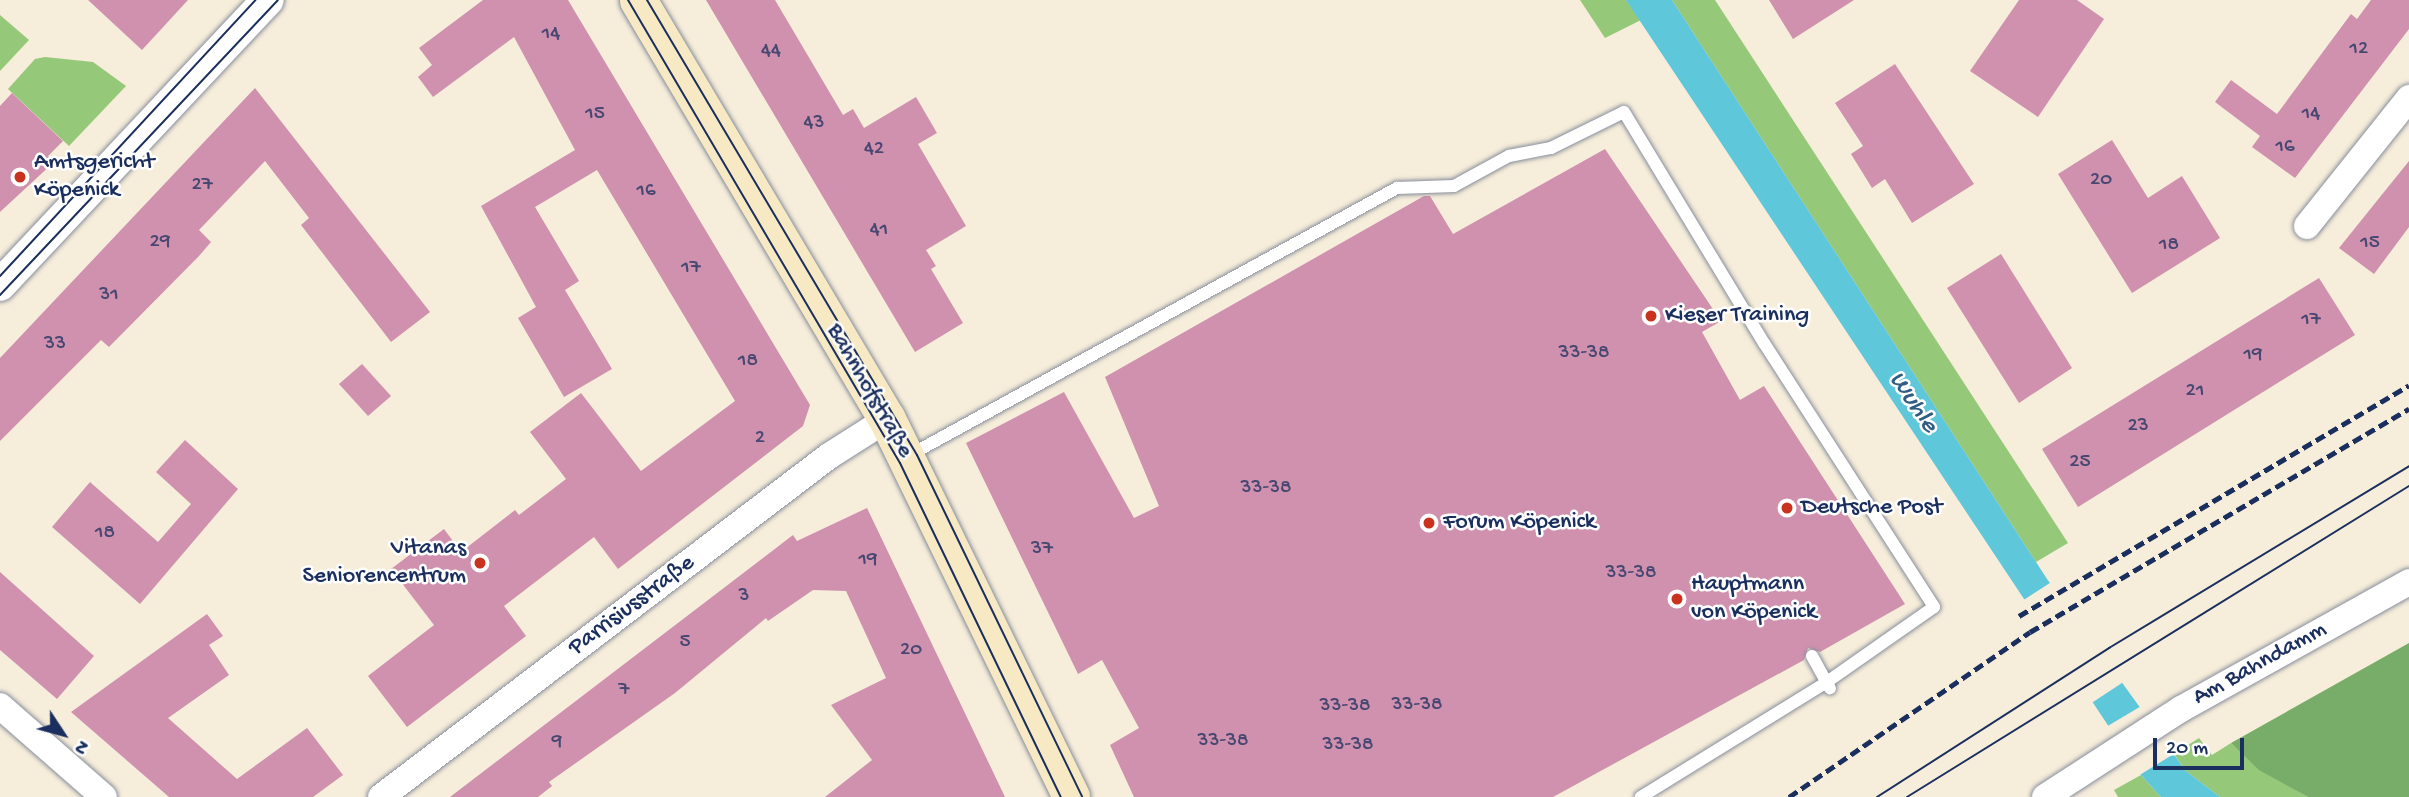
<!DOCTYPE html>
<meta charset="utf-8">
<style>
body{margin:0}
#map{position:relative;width:2409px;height:797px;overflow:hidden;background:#f6edda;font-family:"Gochi Hand",sans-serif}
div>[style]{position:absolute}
.green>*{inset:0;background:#95c879}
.forest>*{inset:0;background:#78ac69}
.water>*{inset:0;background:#5ec7da}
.pier>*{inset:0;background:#f6edda}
.building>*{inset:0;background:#d091ae}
.roads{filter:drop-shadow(0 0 2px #888e9c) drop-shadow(0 0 2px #888e9c)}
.service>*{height:12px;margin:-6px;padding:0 6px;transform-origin:6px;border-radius:6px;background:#fff}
.minor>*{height:26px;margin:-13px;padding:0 13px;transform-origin:13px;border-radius:13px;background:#fff}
.tertiary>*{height:32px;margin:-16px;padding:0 16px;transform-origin:16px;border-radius:16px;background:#fff}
.secondary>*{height:37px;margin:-18.5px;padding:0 18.5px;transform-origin:18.5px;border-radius:18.5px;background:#f6e9c3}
.tram>*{height:2px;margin:-1px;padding:0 1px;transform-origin:1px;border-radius:1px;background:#1b2f5e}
.rail>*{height:5px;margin-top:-2.5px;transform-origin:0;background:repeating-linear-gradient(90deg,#1b2f5e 0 10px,transparent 0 15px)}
.dots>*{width:19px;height:19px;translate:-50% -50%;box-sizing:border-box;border:4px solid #fff;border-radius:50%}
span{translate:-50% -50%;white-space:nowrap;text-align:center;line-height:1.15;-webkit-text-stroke:5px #fff;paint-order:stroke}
.number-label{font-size:21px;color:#484872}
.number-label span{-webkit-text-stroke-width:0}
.poi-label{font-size:24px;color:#1b2f5e}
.left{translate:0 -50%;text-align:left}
.right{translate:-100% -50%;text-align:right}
.street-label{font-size:24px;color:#1b2f5e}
.water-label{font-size:26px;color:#2f5d83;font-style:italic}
.north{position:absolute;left:28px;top:699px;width:70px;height:70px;-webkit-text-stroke:5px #fff;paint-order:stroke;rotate:126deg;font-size:19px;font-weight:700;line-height:28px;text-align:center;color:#1b2f5e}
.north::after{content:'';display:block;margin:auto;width:24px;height:32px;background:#1b2f5e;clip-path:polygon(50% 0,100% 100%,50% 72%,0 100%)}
.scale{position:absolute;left:2153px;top:738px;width:91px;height:32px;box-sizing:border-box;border:4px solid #1b2f5e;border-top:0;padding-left:9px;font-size:21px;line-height:24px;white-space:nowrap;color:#1b2f5e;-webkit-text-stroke:5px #fff;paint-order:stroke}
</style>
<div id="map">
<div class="green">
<div style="clip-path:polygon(1580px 0,1626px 0,1641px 20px,1605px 38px)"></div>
<div style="clip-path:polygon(1672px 0,1715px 0,2068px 543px,2036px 562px)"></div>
<div style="clip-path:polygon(0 15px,29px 40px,0 71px)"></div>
<div style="clip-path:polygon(45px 57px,93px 62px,126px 86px,69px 146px,8px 89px,35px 59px)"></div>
<div style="clip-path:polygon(2199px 738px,2212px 755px,2231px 743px,2259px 769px,2308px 797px,2220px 797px,2186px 771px,2174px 754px)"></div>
<div style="clip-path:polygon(2141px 775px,2161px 797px,2118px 797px,2114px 790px)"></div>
</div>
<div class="forest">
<div style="clip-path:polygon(2409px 643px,2409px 797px,2308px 797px,2259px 770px,2231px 743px)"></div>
</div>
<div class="water">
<div style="clip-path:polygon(1626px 0,1672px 0,2047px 579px,2186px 771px,2220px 797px,2161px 797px,2141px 775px)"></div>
</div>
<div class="pier">
<div style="clip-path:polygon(2053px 581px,2125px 681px,2090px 704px,2019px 603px)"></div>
<div style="clip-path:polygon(2143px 705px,2177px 752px,2138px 776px,2106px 727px)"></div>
</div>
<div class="building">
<div style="clip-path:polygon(88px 0,188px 0,142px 50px)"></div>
<div style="clip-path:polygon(483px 0,568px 0,810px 405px,803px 426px,618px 569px,594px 537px,504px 606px,526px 636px,407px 727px,368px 676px,434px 625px,391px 569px,444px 529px,461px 552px,515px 510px,519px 515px,566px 479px,530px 432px,581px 393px,641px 471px,735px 401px,597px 170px,535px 207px,579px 281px,565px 290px,612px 369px,564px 397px,518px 318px,536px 307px,481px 206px,575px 150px,514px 37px,433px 97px,418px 77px,432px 65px,419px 48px)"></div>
<div style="clip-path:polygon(706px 0,775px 0,843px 115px,853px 109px,864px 128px,916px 97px,937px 133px,918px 144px,966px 226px,926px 250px,936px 266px,931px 269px,963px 323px,915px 352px)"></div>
<div style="clip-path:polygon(1769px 0,1854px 0,1793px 39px)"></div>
<div style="clip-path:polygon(2019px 0,2077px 0,2104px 19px,2038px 117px,1970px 71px)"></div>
<div style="clip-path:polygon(2371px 0,2409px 0,2409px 29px,2295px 178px,2252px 147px,2260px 136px,2215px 102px,2231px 80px,2277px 114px,2351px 14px,2357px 19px)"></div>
<div style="clip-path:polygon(1895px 64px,1974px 184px,1912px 223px,1885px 179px,1872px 188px,1851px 154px,1863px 146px,1835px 103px)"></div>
<div style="clip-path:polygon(255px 88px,430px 312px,391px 342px,301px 225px,309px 218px,265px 161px,199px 230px,211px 242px,199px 256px,109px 347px,101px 340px,0 441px,0 358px)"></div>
<div style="clip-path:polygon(12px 93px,63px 141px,48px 156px,54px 162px,0 212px,0 106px)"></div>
<div style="clip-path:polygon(2112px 140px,2148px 198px,2182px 176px,2220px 238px,2132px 293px,2058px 174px)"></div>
<div style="clip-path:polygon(1605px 149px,1721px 321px,1702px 332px,1740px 400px,1764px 386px,1905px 604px,1820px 652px,1808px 648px,1804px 660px,1553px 797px,1134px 797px,1110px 745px,1139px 728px,1102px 660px,1078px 674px,966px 443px,1064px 392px,1134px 518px,1159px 506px,1105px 377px,1424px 196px,1430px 196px,1453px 234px)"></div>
<div style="clip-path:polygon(2409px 161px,2409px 227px,2374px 274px,2339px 248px)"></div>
<div style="clip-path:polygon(2001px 254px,2072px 368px,2019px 403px,1947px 288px)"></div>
<div style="clip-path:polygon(2319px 278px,2355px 335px,2078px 507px,2042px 449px)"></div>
<div style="clip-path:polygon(362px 364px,391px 396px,368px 416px,339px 384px)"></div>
<div style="clip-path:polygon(185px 440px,238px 489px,140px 604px,52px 527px,90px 482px,158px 542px,191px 504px,156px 472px)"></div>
<div style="clip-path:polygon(867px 508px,1005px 797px,825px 797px,872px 760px,831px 705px,886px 678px,846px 591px,813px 590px,768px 621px,766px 618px,675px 693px,549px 782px,552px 786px,538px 797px,450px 797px,793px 535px,797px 541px)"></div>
<div style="clip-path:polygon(0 572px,94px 656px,57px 699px,0 650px)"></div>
<div style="clip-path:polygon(207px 614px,223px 636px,209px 645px,229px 675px,168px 718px,237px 779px,307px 728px,343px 775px,313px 797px,169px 797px,71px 712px)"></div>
</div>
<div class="roads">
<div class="service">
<div style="left:908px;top:456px;width:558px;rotate:-28.73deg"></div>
<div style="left:1397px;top:188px;width:57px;rotate:-2deg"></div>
<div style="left:1454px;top:186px;width:63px;rotate:-28.6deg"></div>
<div style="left:1509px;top:156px;width:43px;rotate:-10.8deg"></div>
<div style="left:1551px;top:148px;width:81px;rotate:-26.3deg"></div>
<div style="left:1624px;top:112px;width:270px;rotate:58.8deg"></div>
<div style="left:1764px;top:343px;width:314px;rotate:57.2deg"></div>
<div style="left:1934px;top:607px;width:131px;rotate:145deg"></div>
<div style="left:1827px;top:682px;width:219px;rotate:148.3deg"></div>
<div style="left:1812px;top:656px;width:37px;rotate:61deg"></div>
</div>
<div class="minor">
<div style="left:2307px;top:226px;width:164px;rotate:-51.4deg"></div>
<div style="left:0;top:706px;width:138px;rotate:41.2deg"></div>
<div style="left:381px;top:797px;width:563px;rotate:-37.28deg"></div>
<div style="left:829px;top:456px;width:69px;rotate:-32.5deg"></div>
<div style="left:2045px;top:797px;width:162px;rotate:-32.9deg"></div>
<div style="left:2181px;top:709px;width:261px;rotate:-29.1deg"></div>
</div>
<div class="tertiary">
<div style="left:0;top:285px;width:391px;rotate:-46.8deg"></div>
</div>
<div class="secondary">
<div style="left:638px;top:0;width:487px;rotate:59.3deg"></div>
<div style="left:887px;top:419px;width:420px;rotate:64deg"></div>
</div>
</div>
<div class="tram">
<div style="left:628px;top:0;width:537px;rotate:59.57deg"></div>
<div style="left:900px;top:463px;width:371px;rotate:64.3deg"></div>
<div style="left:647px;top:0;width:529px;rotate:59.31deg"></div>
<div style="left:917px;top:455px;width:380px;rotate:64.2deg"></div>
<div style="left:0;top:276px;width:376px;rotate:-47.2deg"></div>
<div style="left:0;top:295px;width:405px;rotate:-46.7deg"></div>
<div style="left:1877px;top:797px;width:276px;rotate:-32.7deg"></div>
<div style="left:2109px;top:648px;width:351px;rotate:-31.2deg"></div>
<div style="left:1907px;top:797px;width:591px;rotate:-31.78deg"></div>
</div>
<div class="rail">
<div style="left:2019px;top:616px;width:453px;rotate:-30.6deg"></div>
<div style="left:1789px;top:797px;width:292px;rotate:-34.4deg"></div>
<div style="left:2030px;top:632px;width:440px;rotate:-30.5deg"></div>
</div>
<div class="dots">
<div style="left:20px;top:177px;background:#c8321e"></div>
<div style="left:1651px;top:316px;background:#c8321e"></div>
<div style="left:1787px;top:508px;background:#c8321e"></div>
<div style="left:1429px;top:523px;background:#c8321e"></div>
<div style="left:480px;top:563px;background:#c8321e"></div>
<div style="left:1677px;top:599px;background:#c8321e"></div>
</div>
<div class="number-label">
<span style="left:551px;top:35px">14</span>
<span style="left:2359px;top:50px">12</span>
<span style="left:771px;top:52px">44</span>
<span style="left:595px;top:115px">15</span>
<span style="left:2311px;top:115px">14</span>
<span style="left:814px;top:124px">43</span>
<span style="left:2285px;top:148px">16</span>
<span style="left:874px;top:150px">42</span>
<span style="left:2101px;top:181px">20</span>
<span style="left:202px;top:186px">27</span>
<span style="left:646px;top:192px">16</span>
<span style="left:879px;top:231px">41</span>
<span style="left:160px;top:243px">29</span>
<span style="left:2370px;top:244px">15</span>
<span style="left:2169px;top:246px">18</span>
<span style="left:691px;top:269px">17</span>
<span style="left:109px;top:296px">31</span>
<span style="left:2311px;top:321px">17</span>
<span style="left:55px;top:345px">33</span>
<span style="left:1584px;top:354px">33-38</span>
<span style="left:2253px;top:356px">19</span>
<span style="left:748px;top:362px">18</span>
<span style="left:2195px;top:392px">21</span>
<span style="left:2138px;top:427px">23</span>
<span style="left:760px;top:439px">2</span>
<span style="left:2080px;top:463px">25</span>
<span style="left:1266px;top:489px">33-38</span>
<span style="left:105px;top:534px">18</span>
<span style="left:1042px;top:550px">37</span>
<span style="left:868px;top:561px">19</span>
<span style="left:1631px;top:574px">33-38</span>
<span style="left:744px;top:597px">3</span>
<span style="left:685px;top:643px">5</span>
<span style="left:911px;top:651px">20</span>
<span style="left:624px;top:691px">7</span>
<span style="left:1417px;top:706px">33-38</span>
<span style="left:1345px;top:707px">33-38</span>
<span style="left:1223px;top:742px">33-38</span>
<span style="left:557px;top:743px">9</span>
<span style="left:1348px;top:746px">33-38</span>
</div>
<div class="poi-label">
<span class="left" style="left:34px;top:177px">Amtsgericht<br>Köpenick</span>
<span class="left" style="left:1665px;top:316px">Kieser Training</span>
<span class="left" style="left:1801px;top:508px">Deutsche Post</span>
<span class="left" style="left:1443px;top:523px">Forum Köpenick</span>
<span class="right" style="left:466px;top:563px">Vitanas<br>Seniorencentrum</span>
<span class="left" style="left:1691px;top:599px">Hauptmann<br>von Köpenick</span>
</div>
<div class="street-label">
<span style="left:869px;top:391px;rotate:60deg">Bahnhofstraße</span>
<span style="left:632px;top:606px;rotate:-37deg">Parrisiusstraße</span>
<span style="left:2260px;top:664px;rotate:-29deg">Am Bahndamm</span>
</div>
<div class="water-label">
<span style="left:1912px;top:403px;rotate:56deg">Wuhle</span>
</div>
<div class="north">N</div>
<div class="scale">20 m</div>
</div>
